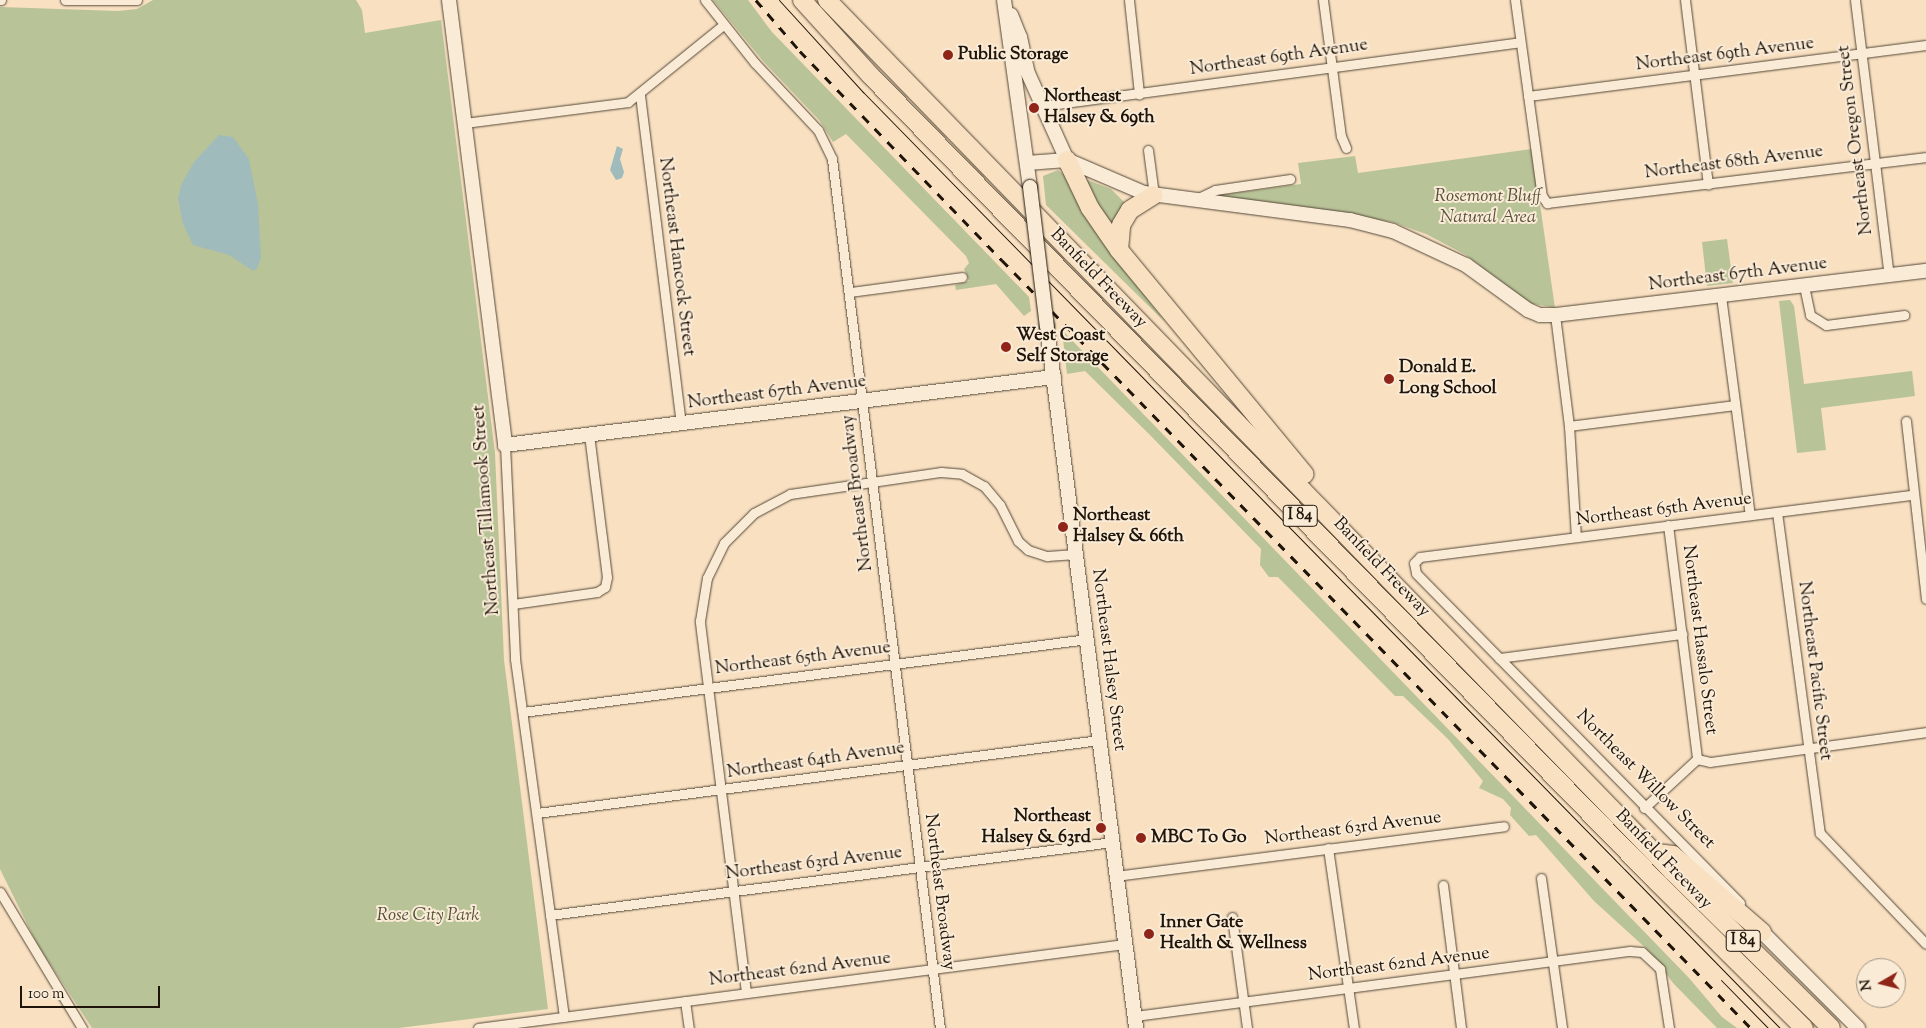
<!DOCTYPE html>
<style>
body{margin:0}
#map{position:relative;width:1926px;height:1028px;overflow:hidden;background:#f8e0c1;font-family:"Sorts Mill Goudy",serif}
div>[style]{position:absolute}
.green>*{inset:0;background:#b8c397}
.water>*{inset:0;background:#a0bbbb}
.roads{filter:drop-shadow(0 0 1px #544737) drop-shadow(0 0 1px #544737)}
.street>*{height:9px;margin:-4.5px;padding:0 4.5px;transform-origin:4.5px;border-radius:4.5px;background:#faebd7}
.secondary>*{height:14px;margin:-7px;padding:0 7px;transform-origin:7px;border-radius:7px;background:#faebd7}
.highway>*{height:18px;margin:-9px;padding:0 9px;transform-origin:9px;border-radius:9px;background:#f8e0c1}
.tram>*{height:1px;margin:-0.5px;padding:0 0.5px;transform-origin:0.5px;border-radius:0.5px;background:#1e1409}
.rail>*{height:2.5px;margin-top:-1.25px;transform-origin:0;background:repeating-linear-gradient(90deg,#1e1409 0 9px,transparent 0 18px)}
.bridges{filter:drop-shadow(0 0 1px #1e1409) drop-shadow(0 0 1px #1e1409)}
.secondary-bridge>*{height:14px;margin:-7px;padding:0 7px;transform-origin:7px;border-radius:7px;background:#faebd7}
.dots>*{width:14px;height:14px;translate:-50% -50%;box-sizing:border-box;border:2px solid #faebd7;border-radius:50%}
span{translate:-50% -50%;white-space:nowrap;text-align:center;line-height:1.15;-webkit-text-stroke:4px #faebd7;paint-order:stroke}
.shield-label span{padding:1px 4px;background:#faebd7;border:1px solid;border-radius:4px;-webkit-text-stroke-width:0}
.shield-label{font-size:16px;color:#1e1409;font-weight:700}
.poi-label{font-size:18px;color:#1e1409;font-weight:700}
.left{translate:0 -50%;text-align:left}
.right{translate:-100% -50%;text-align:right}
.street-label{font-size:18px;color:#1e1409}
.park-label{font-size:18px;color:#54513b;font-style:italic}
.north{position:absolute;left:1856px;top:958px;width:50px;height:50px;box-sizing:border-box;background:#faebd7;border:1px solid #a29585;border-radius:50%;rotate:262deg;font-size:14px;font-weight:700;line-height:20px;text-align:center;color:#1e1409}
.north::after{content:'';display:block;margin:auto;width:18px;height:22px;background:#8f2418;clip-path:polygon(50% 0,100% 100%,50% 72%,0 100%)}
.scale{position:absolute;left:20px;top:986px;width:140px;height:22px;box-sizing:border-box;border:2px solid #1e1409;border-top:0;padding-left:6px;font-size:15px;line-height:18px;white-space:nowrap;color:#1e1409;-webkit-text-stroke:4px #faebd7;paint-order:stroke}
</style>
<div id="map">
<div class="green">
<div style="clip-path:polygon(153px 0,356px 0,362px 10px,365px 33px,441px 20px,495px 453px,504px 660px,548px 1009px,399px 1028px,92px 1028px,37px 944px,0 869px,0 7px,118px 11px,137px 9px)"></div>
<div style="clip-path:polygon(713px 0,748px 0,772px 32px,1029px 297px,1031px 311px,1024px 316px,996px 284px,956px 290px,955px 285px,969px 281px,964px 269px,969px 263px,966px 256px,846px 134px,833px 142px,819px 120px,763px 61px)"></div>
<div style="clip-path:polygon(1532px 149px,1555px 308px,1529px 303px,1466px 255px,1426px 234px,1392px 222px,1214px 196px,1301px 184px,1298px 163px,1355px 156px,1358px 173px)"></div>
<div style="clip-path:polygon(1058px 170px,1067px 177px,1096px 232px,1165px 322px,1046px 205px,1043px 176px)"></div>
<div style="clip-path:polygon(1085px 179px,1111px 189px,1126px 204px,1113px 233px)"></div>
<div style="clip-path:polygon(1727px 239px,1733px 283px,1707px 286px,1702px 242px)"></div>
<div style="clip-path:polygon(1790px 300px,1794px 306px,1804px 384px,1912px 371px,1915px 396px,1821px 408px,1826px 450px,1797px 453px,1779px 301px)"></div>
<div style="clip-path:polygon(1062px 330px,1689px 978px,1722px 1017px,1737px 1028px,1717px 1028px,1673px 983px,1650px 952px,1594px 901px,1536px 835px,1529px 836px,1510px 815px,1511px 808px,1503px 799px,1479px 788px,1483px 781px,1448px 739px,1403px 696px,1395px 696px,1278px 577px,1269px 577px,1260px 565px,1261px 549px,1149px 434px,1085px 371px,1067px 374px)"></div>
</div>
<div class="water">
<div style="clip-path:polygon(219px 135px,233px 137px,249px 159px,258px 204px,261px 258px,257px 268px,253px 271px,229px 255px,193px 245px,183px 224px,178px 198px,182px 183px,194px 162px)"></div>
<div style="clip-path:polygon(617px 146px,623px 149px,620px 159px,624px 172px,622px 178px,616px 180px,610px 170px)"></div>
</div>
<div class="roads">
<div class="street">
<div style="left:0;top:0;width:1px"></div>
<div style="left:65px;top:0;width:72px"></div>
<div style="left:705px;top:0;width:80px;rotate:51.6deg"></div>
<div style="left:755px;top:63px;width:92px;rotate:46.8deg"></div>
<div style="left:818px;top:130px;width:32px;rotate:64deg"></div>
<div style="left:832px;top:159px;width:876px;rotate:82.92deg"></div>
<div style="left:1129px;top:0;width:95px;rotate:83.9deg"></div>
<div style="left:1323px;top:0;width:137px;rotate:82.5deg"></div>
<div style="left:1341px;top:136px;width:13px;rotate:67deg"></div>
<div style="left:1515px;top:0;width:198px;rotate:82.2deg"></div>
<div style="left:1542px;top:196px;width:9px;rotate:54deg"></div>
<div style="left:1547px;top:203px;width:382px;rotate:-6.9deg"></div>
<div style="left:1685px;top:0;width:186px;rotate:82.9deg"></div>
<div style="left:1855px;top:0;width:278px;rotate:83deg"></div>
<div style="left:640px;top:95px;width:331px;rotate:82.9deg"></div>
<div style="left:1528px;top:96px;width:401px;rotate:-7.3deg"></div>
<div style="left:1042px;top:106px;width:482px;rotate:-7.6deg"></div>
<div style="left:465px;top:123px;width:164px;rotate:-7.3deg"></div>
<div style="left:628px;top:102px;width:122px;rotate:-39deg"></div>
<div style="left:1148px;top:150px;width:45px;rotate:82.4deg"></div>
<div style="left:1196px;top:199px;width:21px;rotate:-25deg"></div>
<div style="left:1215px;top:190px;width:76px;rotate:-8.3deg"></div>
<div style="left:1804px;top:286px;width:30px;rotate:78deg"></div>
<div style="left:1810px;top:315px;width:19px;rotate:32deg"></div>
<div style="left:1826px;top:325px;width:79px;rotate:-7.3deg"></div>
<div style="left:850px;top:292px;width:113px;rotate:-7.6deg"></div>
<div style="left:1721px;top:296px;width:221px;rotate:82.5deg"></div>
<div style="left:1555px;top:315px;width:112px;rotate:82.8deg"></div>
<div style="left:1569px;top:426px;width:111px;rotate:86.4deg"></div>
<div style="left:1906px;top:421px;width:179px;rotate:83.6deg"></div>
<div style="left:1569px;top:426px;width:167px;rotate:-7.2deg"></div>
<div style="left:505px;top:445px;width:214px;rotate:87.3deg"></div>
<div style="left:515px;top:659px;width:361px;rotate:82.2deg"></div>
<div style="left:1777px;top:512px;width:324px;rotate:82.4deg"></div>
<div style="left:1820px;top:833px;width:153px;rotate:46.3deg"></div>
<div style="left:1668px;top:525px;width:236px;rotate:82.9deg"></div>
<div style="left:513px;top:604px;width:85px;rotate:-8.1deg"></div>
<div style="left:597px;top:592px;width:9px;rotate:-32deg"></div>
<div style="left:605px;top:587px;width:10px;rotate:-79deg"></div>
<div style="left:607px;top:577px;width:143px;rotate:-97.2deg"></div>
<div style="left:1499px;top:658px;width:185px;rotate:-7.5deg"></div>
<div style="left:523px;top:712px;width:569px;rotate:-7.37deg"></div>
<div style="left:1644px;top:808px;width:72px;rotate:-42.8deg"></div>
<div style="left:1697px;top:759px;width:13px;rotate:13deg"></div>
<div style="left:1710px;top:762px;width:218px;rotate:-7.9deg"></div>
<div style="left:537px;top:813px;width:567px;rotate:-7.4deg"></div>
<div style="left:1328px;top:848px;width:182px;rotate:81.8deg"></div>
<div style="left:1116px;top:876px;width:391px;rotate:-7.3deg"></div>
<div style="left:1541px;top:878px;width:151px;rotate:82deg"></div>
<div style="left:1443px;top:885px;width:144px;rotate:82.8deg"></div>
<div style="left:0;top:892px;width:159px;rotate:58.9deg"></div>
<div style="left:1740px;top:903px;width:462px;rotate:-134.5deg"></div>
<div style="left:1416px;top:573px;width:10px;rotate:-101deg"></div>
<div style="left:1414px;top:563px;width:8px;rotate:-45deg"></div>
<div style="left:1420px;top:557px;width:496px;rotate:-7.2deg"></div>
<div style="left:550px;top:915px;width:567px;rotate:-7.4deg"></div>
<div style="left:1232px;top:917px;width:112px;rotate:82.3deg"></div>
<div style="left:746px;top:992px;width:374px;rotate:-97.1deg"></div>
<div style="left:700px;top:621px;width:44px;rotate:-80.8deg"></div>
<div style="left:707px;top:578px;width:39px;rotate:-64deg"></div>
<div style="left:724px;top:543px;width:42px;rotate:-45deg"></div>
<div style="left:754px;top:513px;width:41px;rotate:-27.8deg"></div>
<div style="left:790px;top:494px;width:153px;rotate:-8.3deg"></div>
<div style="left:941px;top:472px;width:21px;rotate:5deg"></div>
<div style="left:962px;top:474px;width:25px;rotate:29deg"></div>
<div style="left:984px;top:486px;width:25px;rotate:50deg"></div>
<div style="left:1000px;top:505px;width:40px;rotate:63.4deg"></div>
<div style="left:1018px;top:541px;width:13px;rotate:42deg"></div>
<div style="left:1028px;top:550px;width:20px;rotate:18deg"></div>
<div style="left:1047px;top:556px;width:29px;rotate:-4deg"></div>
<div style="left:685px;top:1001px;width:27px;rotate:82deg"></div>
<div style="left:1135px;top:1016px;width:499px;rotate:-7.5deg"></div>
<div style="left:1630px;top:951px;width:12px;rotate:5deg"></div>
<div style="left:1642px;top:952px;width:25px;rotate:43deg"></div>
<div style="left:1660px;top:969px;width:60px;rotate:81.3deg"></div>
<div style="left:478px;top:1028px;width:652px;rotate:-7.4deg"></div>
</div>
<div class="secondary">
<div style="left:449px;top:0;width:449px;rotate:82.8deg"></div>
<div style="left:505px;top:445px;width:553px;rotate:-7.06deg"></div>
<div style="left:1004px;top:0;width:189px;rotate:82.1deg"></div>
<div style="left:1011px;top:15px;width:24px;rotate:68deg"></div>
<div style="left:1020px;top:37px;width:35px;rotate:78deg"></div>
<div style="left:1027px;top:71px;width:98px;rotate:65.8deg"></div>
<div style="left:1027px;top:163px;width:40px;rotate:-4.3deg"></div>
<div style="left:1067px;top:160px;width:84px;rotate:23.2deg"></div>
<div style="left:1144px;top:193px;width:208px;rotate:7.5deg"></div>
<div style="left:1350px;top:220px;width:44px;rotate:14.3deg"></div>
<div style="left:1393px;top:231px;width:81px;rotate:25deg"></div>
<div style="left:1466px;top:265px;width:77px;rotate:36deg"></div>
<div style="left:1528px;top:310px;width:13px;rotate:23deg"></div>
<div style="left:1540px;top:315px;width:15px"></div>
<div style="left:1555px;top:315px;width:374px;rotate:-6.8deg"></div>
<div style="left:1047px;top:327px;width:707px;rotate:82.76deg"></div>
<div style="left:1762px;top:932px;width:136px;rotate:45deg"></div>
</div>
<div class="highway">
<div style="left:802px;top:0;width:103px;rotate:47.8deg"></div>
<div style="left:871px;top:76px;width:1126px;rotate:45.72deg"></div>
<div style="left:1657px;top:882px;width:207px;rotate:44.8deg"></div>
<div style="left:827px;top:0;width:1214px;rotate:45.87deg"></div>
<div style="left:1672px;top:871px;width:223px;rotate:44.6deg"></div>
<div style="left:1067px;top:160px;width:53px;rotate:64.4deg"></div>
<div style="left:1090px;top:208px;width:51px;rotate:55.4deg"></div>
<div style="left:1119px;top:250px;width:291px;rotate:50.4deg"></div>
<div style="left:1119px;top:250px;width:25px;rotate:-85deg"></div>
<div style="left:1121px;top:225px;width:17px;rotate:-59deg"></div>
<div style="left:1130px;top:210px;width:28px;rotate:-32deg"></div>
<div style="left:1657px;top:853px;width:16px;rotate:7deg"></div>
<div style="left:1673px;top:855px;width:118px;rotate:40.9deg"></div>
</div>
</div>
<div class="tram">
<div style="left:779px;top:0;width:125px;rotate:47.6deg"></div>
<div style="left:863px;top:92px;width:1310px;rotate:45.59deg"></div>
<div style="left:1721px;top:980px;width:67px;rotate:45.6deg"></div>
</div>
<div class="rail">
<div style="left:756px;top:0;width:67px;rotate:49.2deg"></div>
<div style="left:800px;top:51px;width:291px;rotate:46deg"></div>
<div style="left:1002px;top:260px;width:1073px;rotate:45.72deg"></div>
</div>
<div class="bridges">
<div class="secondary-bridge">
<div style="left:1030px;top:187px;width:141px;rotate:83.1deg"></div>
</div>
</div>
<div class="dots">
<div style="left:948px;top:55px;background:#8f2418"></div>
<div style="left:1034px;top:108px;background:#8f2418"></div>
<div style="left:1006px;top:347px;background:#8f2418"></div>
<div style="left:1389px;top:379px;background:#8f2418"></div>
<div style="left:1063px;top:527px;background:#8f2418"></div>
<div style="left:1101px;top:828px;background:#8f2418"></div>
<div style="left:1141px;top:838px;background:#8f2418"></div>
<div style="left:1149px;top:934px;background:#8f2418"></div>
</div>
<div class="shield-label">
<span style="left:1300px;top:516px">I 84</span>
<span style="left:1743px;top:941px">I 84</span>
</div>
<div class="poi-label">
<span class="left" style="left:958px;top:55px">Public Storage</span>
<span class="left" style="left:1044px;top:108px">Northeast<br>Halsey &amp; 69th</span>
<span class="left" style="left:1016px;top:347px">West Coast<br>Self Storage</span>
<span class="left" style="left:1399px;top:379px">Donald E.<br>Long School</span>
<span class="left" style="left:1073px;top:527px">Northeast<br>Halsey &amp; 66th</span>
<span class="right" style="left:1091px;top:828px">Northeast<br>Halsey &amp; 63rd</span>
<span class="left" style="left:1151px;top:838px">MBC To Go</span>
<span class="left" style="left:1160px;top:934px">Inner Gate<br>Health &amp; Wellness</span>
</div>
<div class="street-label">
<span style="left:1725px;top:55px;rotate:-7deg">Northeast 69th Avenue</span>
<span style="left:1279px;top:58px;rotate:-8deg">Northeast 69th Avenue</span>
<span style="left:1856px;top:140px;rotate:-97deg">Northeast Oregon Street</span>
<span style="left:1734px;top:163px;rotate:-7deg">Northeast 68th Avenue</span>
<span style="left:676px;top:257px;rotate:83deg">Northeast Hancock Street</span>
<span style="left:1738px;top:275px;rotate:-7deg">Northeast 67th Avenue</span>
<span style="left:1098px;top:279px;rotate:46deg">Banfield Freeway</span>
<span style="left:777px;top:393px;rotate:-7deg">Northeast 67th Avenue</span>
<span style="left:858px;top:493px;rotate:-97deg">Northeast Broadway</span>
<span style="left:487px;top:510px;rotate:-94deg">Northeast Tillamook Street</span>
<span style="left:1664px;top:510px;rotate:-7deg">Northeast 65th Avenue</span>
<span style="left:1381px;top:568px;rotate:46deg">Banfield Freeway</span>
<span style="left:1699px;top:640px;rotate:83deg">Northeast Hassalo Street</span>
<span style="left:803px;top:659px;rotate:-7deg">Northeast 65th Avenue</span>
<span style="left:1108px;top:660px;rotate:83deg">Northeast Halsey Street</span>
<span style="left:1814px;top:671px;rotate:83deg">Northeast Pacific Street</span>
<span style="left:816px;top:761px;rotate:-8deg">Northeast 64th Avenue</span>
<span style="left:1645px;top:780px;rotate:45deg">Northeast Willow Street</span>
<span style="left:1353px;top:829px;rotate:-7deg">Northeast 63rd Avenue</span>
<span style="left:1663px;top:860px;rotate:46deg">Banfield Freeway</span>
<span style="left:814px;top:864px;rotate:-7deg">Northeast 63rd Avenue</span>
<span style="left:939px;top:892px;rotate:83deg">Northeast Broadway</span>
<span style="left:1399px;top:965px;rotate:-7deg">Northeast 62nd Avenue</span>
<span style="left:800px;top:970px;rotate:-7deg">Northeast 62nd Avenue</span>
</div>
<div class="park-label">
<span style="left:1488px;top:208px">Rosemont Bluff<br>Natural Area</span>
<span style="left:428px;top:916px">Rose City Park</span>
</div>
<div class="north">N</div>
<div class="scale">100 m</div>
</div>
